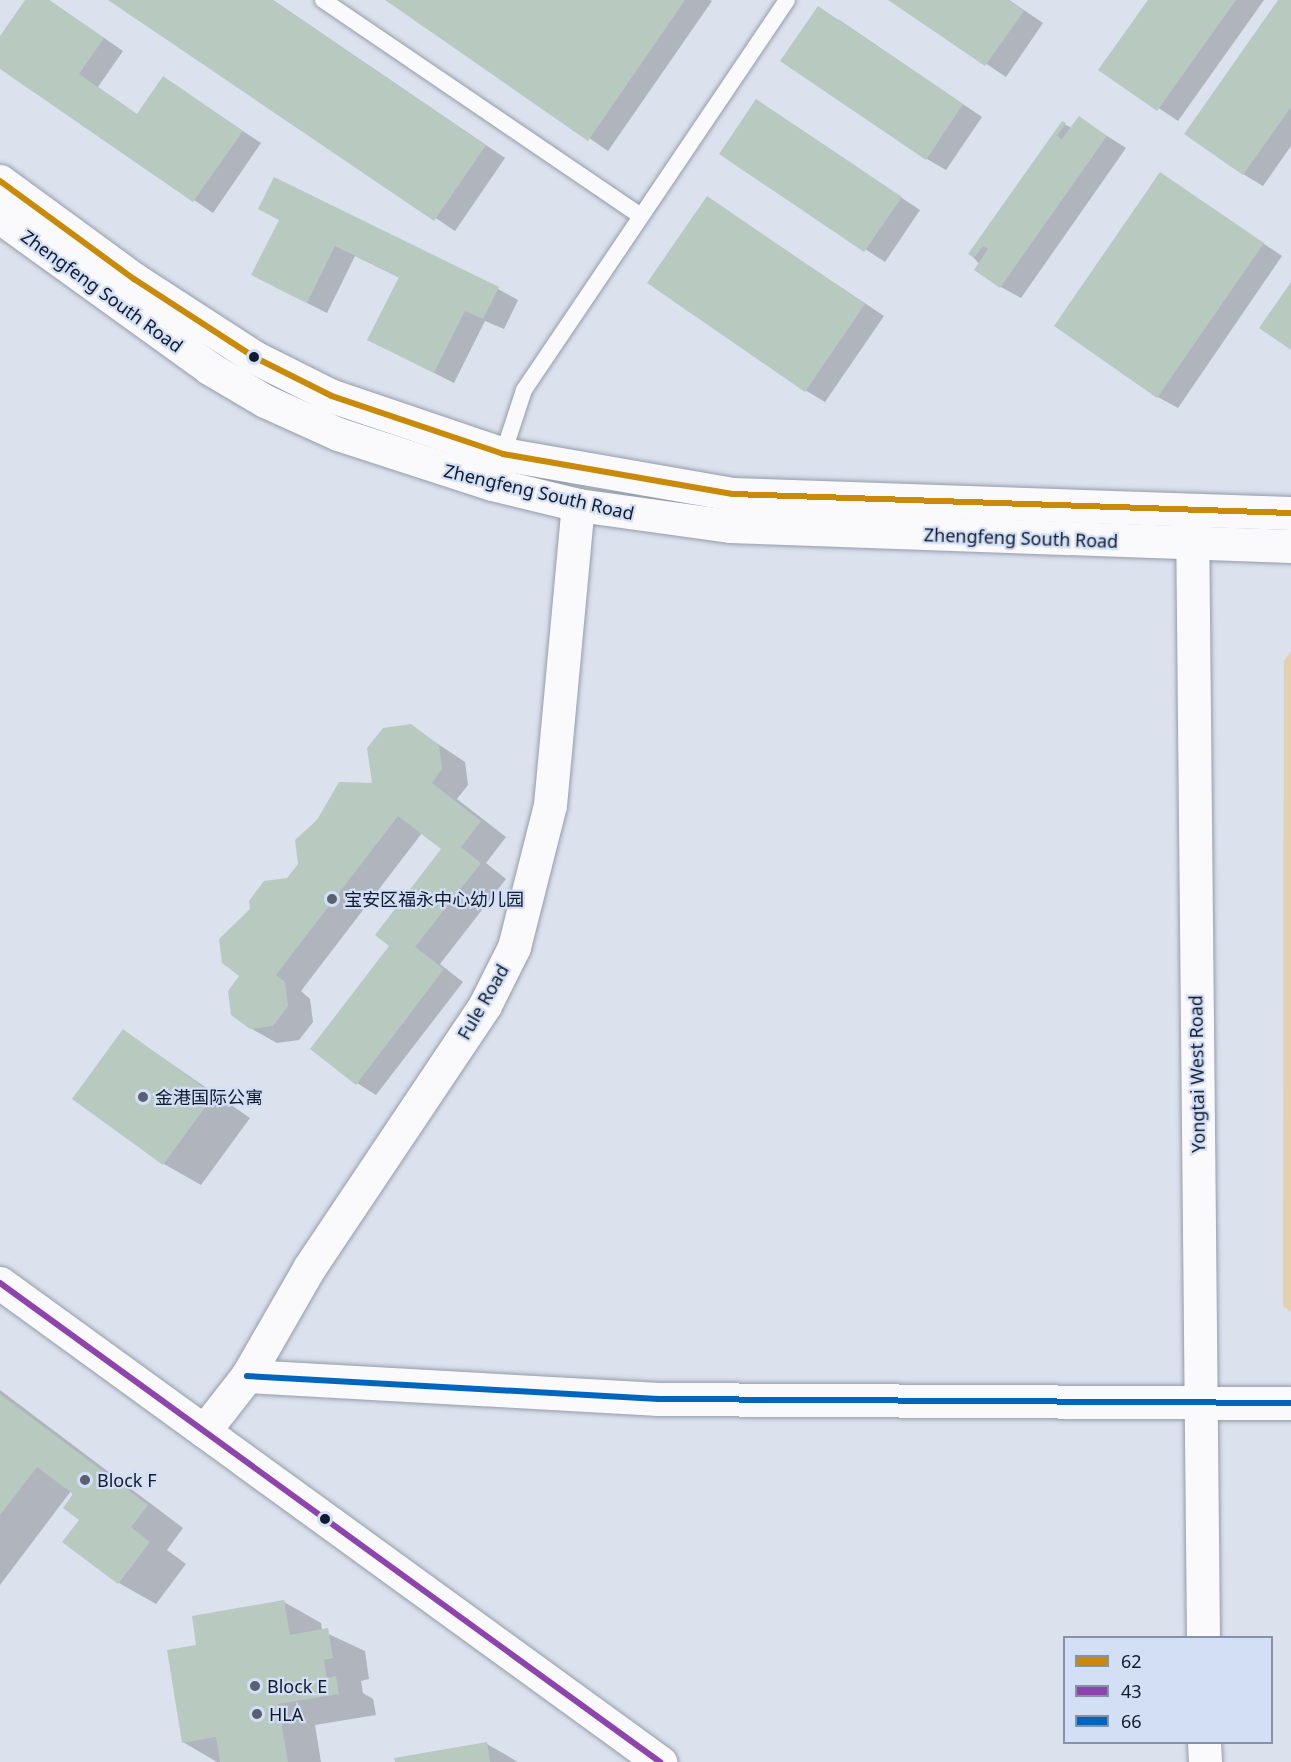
<!DOCTYPE html>
<meta charset="utf-8">
<style>
body{margin:0}
#map{position:relative;width:1291px;height:1762px;overflow:hidden;background:#dbe1ed;font-family:"Noto Sans","Noto Sans SC",sans-serif}
div>[style]{position:absolute}
.green>*{inset:0;background:#e3d0ae}
.shadow>*{inset:0;background:#0003}
.building>*{inset:0;background:#b8cabf}
.roads{filter:drop-shadow(0 0 2px #949caa) drop-shadow(0 0 2px #949caa)}
.lane>*{height:16px;margin:-8px;padding:0 8px;transform-origin:8px;border-radius:8px;background:#fafafc}
.street>*{height:33px;margin:-16.5px;padding:0 16.5px;transform-origin:16.5px;border-radius:16.5px;background:#fafafc}
.secondary>*{height:33px;margin:-16.5px;padding:0 16.5px;transform-origin:16.5px;border-radius:16.5px;background:#fafafc}
.bus-1>*{height:6px;margin:-3px;padding:0 3px;transform-origin:3px;border-radius:3px;background:#c98a09}
.bus-2>*{height:6px;margin:-3px;padding:0 3px;transform-origin:3px;border-radius:3px;background:#8e44ad}
.bus-3>*{height:6px;margin:-3px;padding:0 3px;transform-origin:3px;border-radius:3px;background:#0065bd}
.dots>*{width:16px;height:16px;translate:-50% -50%;box-sizing:border-box;border:3px solid #d3dff5;border-radius:50%}
span{translate:-50% -50%;white-space:nowrap;text-align:center;line-height:1.15;-webkit-text-stroke:4.5px #d3dff5;paint-order:stroke}
.street-label{font-size:18px;color:#111b2f}
.poi-label{font-size:18px;color:#111b2f}
.left{translate:0 -50%;text-align:left}
.legend{position:absolute;left:1063px;top:1636px;width:210px;height:108px;box-sizing:border-box;background:#d3dff5;border:2px solid #8591a6;margin:0;padding:8px 10px;list-style:none;font-size:18px;color:#111b2f}
.legend li{display:flex;align-items:center;gap:12px;height:30px}
.legend b{width:30px;border:2px solid #8591a6}
</style>
<div id="map">
<div class="green">
<div style="clip-path:polygon(1291px 651px,1291px 1312px,1283px 1306px,1284px 661px)"></div>
</div>
<div class="shadow">
<div style="clip-path:polygon(27px 0,49px 0,123px 51px,98px 87px,138px 115px,164px 78px,261px 143px,213px 213px,0 67px,0 39px)"></div>
<div style="clip-path:polygon(111px 0,273px 0,505px 158px,455px 231px)"></div>
<div style="clip-path:polygon(388px 0,710px 0,712px 1px,608px 151px)"></div>
<div style="clip-path:polygon(890px 0,1009px 0,1043px 23px,1006px 77px)"></div>
<div style="clip-path:polygon(1150px 0,1264px 0,1178px 121px,1101px 69px)"></div>
<div style="clip-path:polygon(1280px 0,1291px 0,1291px 146px,1263px 186px,1243px 174px)"></div>
<div style="clip-path:polygon(838px 19px,982px 117px,946px 170px,927px 159px)"></div>
<div style="clip-path:polygon(756px 101px,920px 210px,885px 262px,721px 154px)"></div>
<div style="clip-path:polygon(1079px 118px,1126px 148px,1021px 298px,1001px 287px,970px 254px,1062px 123px,1072px 128px)"></div>
<div style="clip-path:polygon(1161px 174px,1282px 256px,1178px 408px,1158px 397px)"></div>
<div style="clip-path:polygon(707px 198px,884px 316px,825px 402px,805px 390px)"></div>
<div style="clip-path:polygon(280px 220px,498px 289px,518px 300px,504px 329px,485px 321px,454px 383px,369px 340px,400px 278px,355px 256px,327px 313px,273px 286px)"></div>
<div style="clip-path:polygon(411px 726px,465px 762px,468px 785px,457px 799px,506px 837px,486px 863px,506px 879px,440px 964px,463px 982px,376px 1095px,357px 1083px,391px 945px,443px 849px,422px 833px,301px 991px,310px 999px,313px 1022px,299px 1040px,277px 1043px,250px 1028px,241px 975px,299px 865px,297px 841px,326px 810px,374px 784px)"></div>
<div style="clip-path:polygon(124px 1031px,250px 1118px,201px 1185px,164px 1164px)"></div>
<div style="clip-path:polygon(0 1390px,183px 1528px,167px 1550px,186px 1564px,156px 1604px,119px 1583px,81px 1520px,71px 1491px,0 1585px)"></div>
<div style="clip-path:polygon(284px 1602px,321px 1623px,322px 1631px,365px 1651px,369px 1679px,361px 1681px,363px 1693px,373px 1699px,376px 1715px,315px 1725px,321px 1762px,217px 1762px,183px 1742px,198px 1646px)"></div>
<div style="clip-path:polygon(487px 1744px,518px 1762px,397px 1762px)"></div>
</div>
<div class="building">
<div style="clip-path:polygon(25px 0,49px 0,104px 38px,79px 74px,137px 114px,163px 76px,243px 131px,193px 202px,0 69px,0 36px)"></div>
<div style="clip-path:polygon(108px 0,272px 0,486px 145px,434px 221px)"></div>
<div style="clip-path:polygon(385px 0,685px 0,588px 141px)"></div>
<div style="clip-path:polygon(888px 0,1008px 0,1024px 11px,985px 66px)"></div>
<div style="clip-path:polygon(1148px 0,1236px 0,1157px 111px,1098px 70px)"></div>
<div style="clip-path:polygon(1278px 0,1291px 0,1291px 107px,1243px 175px,1184px 134px)"></div>
<div style="clip-path:polygon(818px 6px,963px 104px,926px 160px,780px 61px)"></div>
<div style="clip-path:polygon(756px 99px,902px 197px,864px 252px,719px 154px)"></div>
<div style="clip-path:polygon(1079px 116px,1107px 136px,1000px 288px,974px 270px,988px 249px,983px 246px,974px 258px,968px 254px,1062px 121px,1066px 123px,1057px 136px,1062px 139px)"></div>
<div style="clip-path:polygon(1160px 172px,1264px 243px,1157px 398px,1054px 326px)"></div>
<div style="clip-path:polygon(274px 177px,499px 287px,483px 319px,465px 311px,434px 373px,367px 340px,399px 277px,335px 246px,307px 303px,251px 275px,279px 220px,258px 209px)"></div>
<div style="clip-path:polygon(707px 196px,865px 304px,805px 392px,647px 283px)"></div>
<div style="clip-path:polygon(1291px 282px,1291px 350px,1259px 328px)"></div>
<div style="clip-path:polygon(411px 724px,439px 745px,442px 769px,432px 783px,481px 821px,461px 847px,481px 863px,415px 947px,444px 969px,356px 1085px,310px 1049px,389px 946px,375px 935px,441px 849px,398px 816px,276px 975px,285px 982px,288px 1006px,273px 1026px,250px 1029px,231px 1015px,228px 991px,239px 976px,222px 963px,219px 939px,250px 909px,249px 901px,264px 881px,287px 878px,298px 864px,295px 840px,317px 820px,339px 782px,372px 783px,367px 748px,383px 728px)"></div>
<div style="clip-path:polygon(123px 1029px,214px 1095px,163px 1165px,72px 1099px)"></div>
<div style="clip-path:polygon(0 1394px,148px 1505px,131px 1527px,150px 1542px,118px 1584px,62px 1542px,79px 1520px,63px 1508px,73px 1494px,37px 1467px,0 1515px)"></div>
<div style="clip-path:polygon(284px 1600px,290px 1635px,328px 1628px,333px 1658px,324px 1660px,327px 1678px,336px 1676px,339px 1694px,278px 1704px,288px 1762px,220px 1762px,216px 1737px,182px 1743px,167px 1650px,196px 1645px,192px 1616px)"></div>
<div style="clip-path:polygon(487px 1742px,490px 1762px,395px 1762px,394px 1758px)"></div>
</div>
<div class="roads">
<div class="lane">
<div style="left:323px;top:0;width:384px;rotate:34.2deg"></div>
<div style="left:503px;top:454px;width:67px;rotate:-71.8deg"></div>
<div style="left:524px;top:390px;width:470px;rotate:-56deg"></div>
</div>
<div class="street">
<div style="left:1192px;top:514px;width:1124px;rotate:89.44deg"></div>
<div style="left:0;top:1283px;width:816px;rotate:35.97deg"></div>
<div style="left:247px;top:1376px;width:412px;rotate:3.2deg"></div>
<div style="left:658px;top:1399px;width:633px;rotate:0.36deg"></div>
<div style="left:204px;top:1431px;width:70px;rotate:-52deg"></div>
<div style="left:247px;top:1376px;width:125px;rotate:-60.1deg"></div>
<div style="left:309px;top:1268px;width:316px;rotate:-56.2deg"></div>
<div style="left:485px;top:1005px;width:65px;rotate:-63.4deg"></div>
<div style="left:514px;top:947px;width:146px;rotate:-75.8deg"></div>
<div style="left:550px;top:805px;width:301px;rotate:-84.7deg"></div>
<div style="left:1204px;top:1742px;width:20px;rotate:87deg"></div>
</div>
<div class="secondary">
<div style="left:0;top:181px;width:166px;rotate:36.2deg"></div>
<div style="left:134px;top:279px;width:143px;rotate:33deg"></div>
<div style="left:254px;top:357px;width:87px;rotate:26.6deg"></div>
<div style="left:332px;top:396px;width:181px;rotate:18.7deg"></div>
<div style="left:503px;top:454px;width:233px;rotate:9.9deg"></div>
<div style="left:733px;top:494px;width:558px;rotate:1.95deg"></div>
<div style="left:0;top:217px;width:258px;rotate:35.8deg"></div>
<div style="left:209px;top:368px;width:65px;rotate:30.5deg"></div>
<div style="left:265px;top:401px;width:80px;rotate:24.3deg"></div>
<div style="left:338px;top:434px;width:162px;rotate:18deg"></div>
<div style="left:492px;top:484px;width:89px;rotate:13.7deg"></div>
<div style="left:578px;top:505px;width:153px;rotate:7.9deg"></div>
<div style="left:730px;top:526px;width:561px;rotate:2.04deg"></div>
</div>
</div>
<div class="bus-1">
<div style="left:0;top:181px;width:166px;rotate:36.2deg"></div>
<div style="left:134px;top:279px;width:143px;rotate:33deg"></div>
<div style="left:254px;top:357px;width:87px;rotate:26.6deg"></div>
<div style="left:332px;top:396px;width:181px;rotate:18.7deg"></div>
<div style="left:503px;top:454px;width:233px;rotate:9.9deg"></div>
<div style="left:733px;top:494px;width:558px;rotate:1.95deg"></div>
</div>
<div class="bus-2">
<div style="left:0;top:1283px;width:816px;rotate:35.97deg"></div>
</div>
<div class="bus-3">
<div style="left:247px;top:1376px;width:412px;rotate:3.2deg"></div>
<div style="left:658px;top:1399px;width:633px;rotate:0.36deg"></div>
</div>
<div class="dots">
<div style="left:254px;top:357px;background:#111b2f"></div>
<div style="left:332px;top:899px;background:#586072"></div>
<div style="left:143px;top:1097px;background:#586072"></div>
<div style="left:85px;top:1480px;background:#586072"></div>
<div style="left:325px;top:1519px;background:#111b2f"></div>
<div style="left:255px;top:1686px;background:#586072"></div>
<div style="left:257px;top:1714px;background:#586072"></div>
</div>
<div class="street-label">
<span style="left:102px;top:291px;rotate:36deg">Zhengfeng South Road</span>
<span style="left:539px;top:492px;rotate:13deg">Zhengfeng South Road</span>
<span style="left:1021px;top:538px;rotate:2deg">Zhengfeng South Road</span>
<span style="left:483px;top:1002px;rotate:-60deg">Fule Road</span>
<span style="left:1197px;top:1074px;rotate:-91deg">Yongtai West Road</span>
</div>
<div class="poi-label">
<span class="left" style="left:344px;top:899px">宝安区福永中心幼儿园</span>
<span class="left" style="left:155px;top:1097px">金港国际公寓</span>
<span class="left" style="left:97px;top:1480px">Block F</span>
<span class="left" style="left:267px;top:1686px">Block E</span>
<span class="left" style="left:269px;top:1714px">HLA</span>
</div>
<ul class="legend">
<li><b style="height:8px;background:#c98a09"></b>62</li>
<li><b style="height:8px;background:#8e44ad"></b>43</li>
<li><b style="height:8px;background:#0065bd"></b>66</li>
</ul>
</div>
